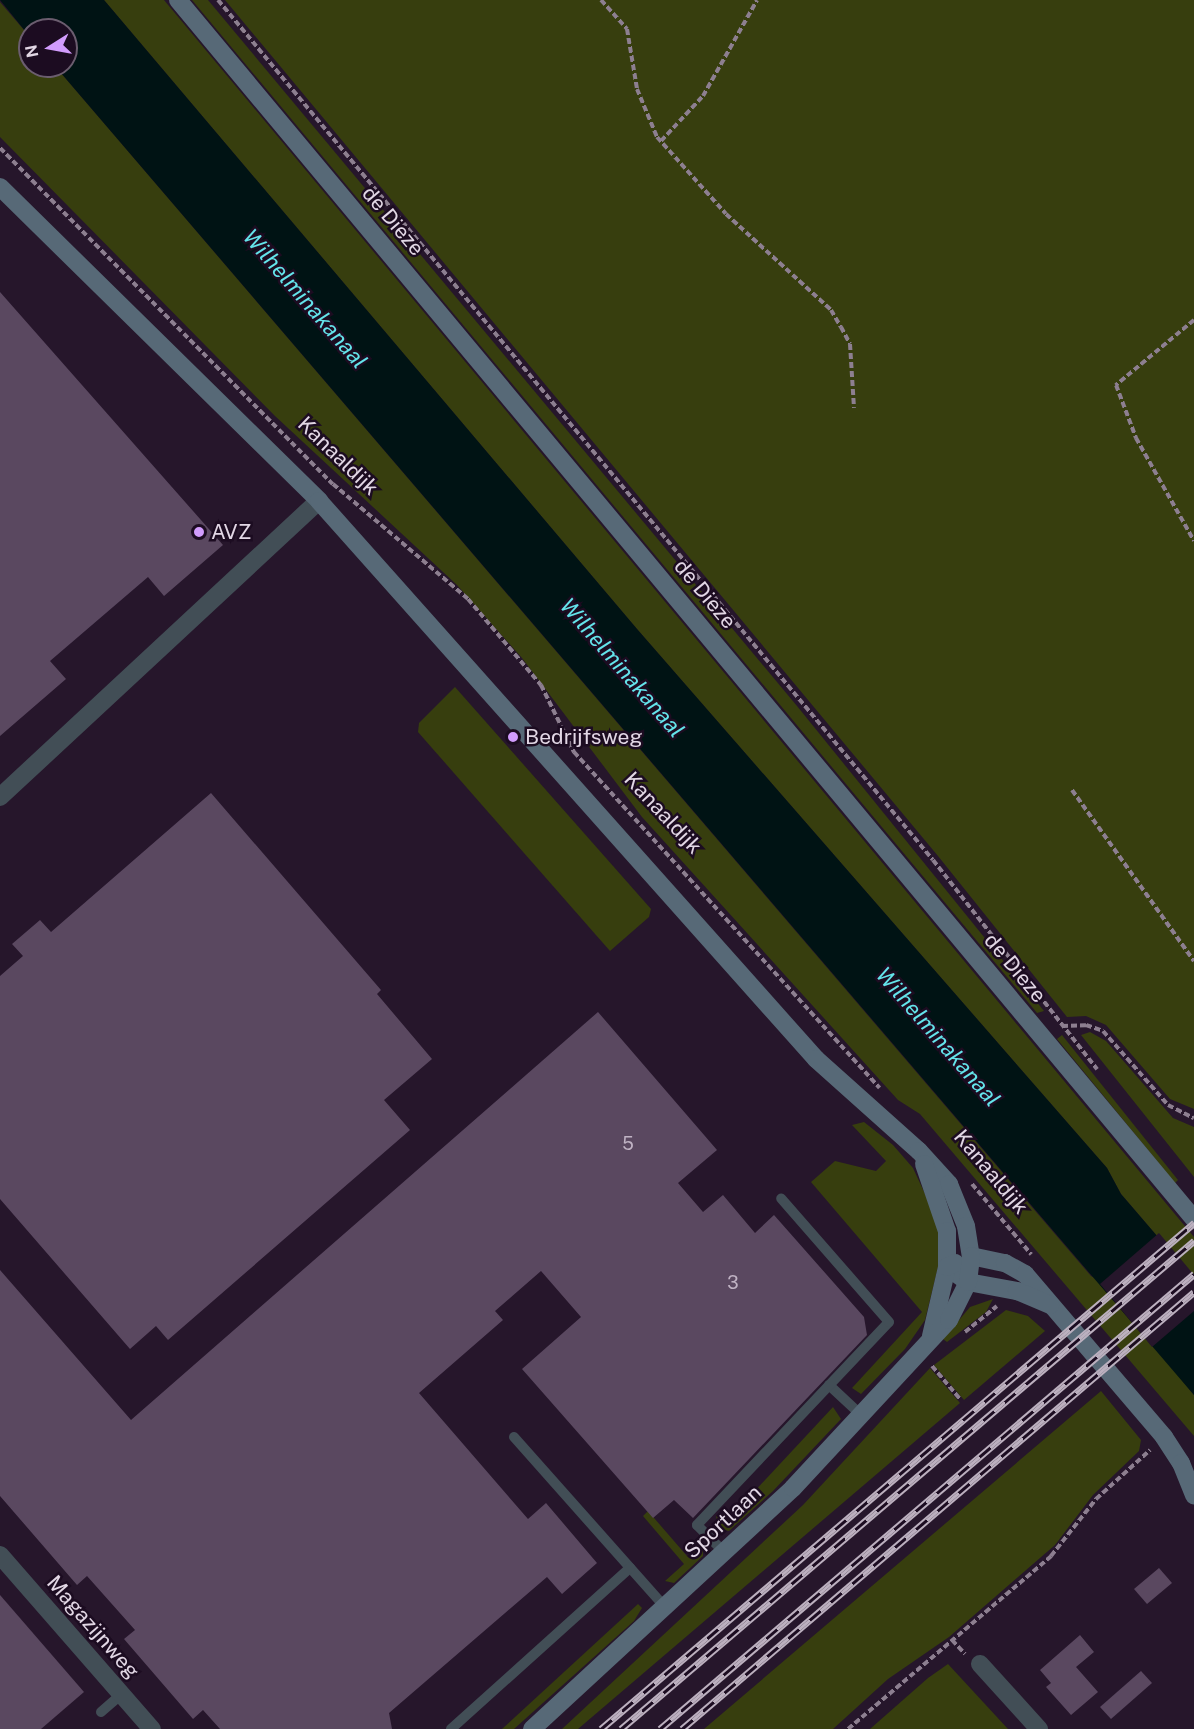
<!DOCTYPE html>
<style>
body{margin:0}
#map{position:relative;width:1194px;height:1729px;overflow:hidden;background:#26162b;font-family:"Public Sans",sans-serif}
div>[style]{position:absolute}
.green>*{inset:0;background:#373e0e}
.water>*{inset:0;background:#001314}
.pier>*{inset:0;background:#26162b}
.building>*{inset:0;background:#5a4860}
.path>*{height:4px;margin-top:-2px;transform-origin:0;background:repeating-linear-gradient(90deg,#8d7f90 0 6px,transparent 0 9px)}
.lane>*{height:10px;margin:-5px;padding:0 5px;transform-origin:5px;border-radius:5px;background:#424e56}
.street>*{height:18px;margin:-9px;padding:0 9px;transform-origin:9px;border-radius:9px;background:#424e56}
.secondary>*{height:18px;margin:-9px;padding:0 9px;transform-origin:9px;border-radius:9px;background:#576977}
.rail>*{height:7px;margin-top:-3.5px;transform-origin:0;background:repeating-linear-gradient(90deg,#1c0c21 0 14px,#bcb0bf 0 28px);box-sizing:border-box;border-block:2px solid #bcb0bf}
.dots>*{width:16px;height:16px;translate:-50% -50%;box-sizing:border-box;border:3px solid #1c0c21;border-radius:50%}
span{translate:-50% -50%;white-space:nowrap;text-align:center;line-height:1.15;-webkit-text-stroke:5px #1c0c21;paint-order:stroke}
.number-label{font-size:18px;color:#c0b3c4}
.number-label span{-webkit-text-stroke-width:0}
.street-label{font-size:21px;color:#e2d7e5}
.poi-label{font-size:21px;color:#e2d7e5}
.left{translate:0 -50%;text-align:left}
.water-label{font-size:22px;color:#64e4eb;font-style:italic}
.north{position:absolute;left:18px;top:18px;width:60px;height:60px;box-sizing:border-box;background:#1c0c21;border:2px solid #6b5d6f;border-radius:50%;rotate:259deg;font-size:16px;font-weight:700;line-height:24px;text-align:center;color:#e2d7e5}
.north::after{content:'';display:block;margin:auto;width:21px;height:27px;background:#d29cfd;clip-path:polygon(50% 0,100% 100%,50% 72%,0 100%)}
</style>
<div id="map">
<div class="green">
<div style="clip-path:polygon(104px 0,164px 0,1194px 1237px,1194px 1279px,1121px 1194px,1107px 1168px,637px 629px)"></div>
<div style="clip-path:polygon(192px 0,208px 0,797px 706px,1044px 1011px,1037px 1013px)"></div>
<div style="clip-path:polygon(225px 0,1194px 0,1194px 1109px,1170px 1099px,1106px 1025px,1086px 1016px,1067px 1017px,938px 856px)"></div>
<div style="clip-path:polygon(0 2px,30px 37px,30px 66px,55px 66px,1091px 1276px,1102px 1282px,1194px 1395px,1194px 1436px,920px 1114px,898px 1100px,642px 817px,522px 658px,457px 585px,275px 416px,0 137px)"></div>
<div style="clip-path:polygon(455px 687px,651px 909px,649px 917px,610px 951px,418px 732px,419px 723px)"></div>
<div style="clip-path:polygon(1090px 1032px,1106px 1041px,1173px 1118px,1194px 1127px,1194px 1177px,1081px 1035px)"></div>
<div style="clip-path:polygon(1062px 1035px,1178px 1180px,1175px 1183px,1057px 1039px)"></div>
<div style="clip-path:polygon(864px 1122px,893px 1145px,913px 1168px,939px 1224px,941px 1255px,925px 1320px,905px 1349px,861px 1394px,852px 1388px,922px 1312px,811px 1182px,835px 1161px,876px 1171px,886px 1161px,852px 1125px)"></div>
<div style="clip-path:polygon(993px 1299px,986px 1312px,947px 1342px,943px 1339px,970px 1307px)"></div>
<div style="clip-path:polygon(1006px 1310px,1028px 1316px,1045px 1331px,964px 1400px,934px 1365px)"></div>
<div style="clip-path:polygon(930px 1368px,960px 1403px,578px 1729px,562px 1729px,803px 1505px)"></div>
<div style="clip-path:polygon(1101px 1391px,1141px 1440px,1139px 1451px,1093px 1495px,1055px 1545px,949px 1637px,888px 1679px,833px 1729px,704px 1729px)"></div>
<div style="clip-path:polygon(833px 1407px,841px 1419px,773px 1491px,729px 1531px,718px 1529px,716px 1515px,725px 1523px)"></div>
<div style="clip-path:polygon(648px 1511px,687px 1556px,698px 1546px,703px 1549px,703px 1556px,674px 1583px,665px 1581px,684px 1564px,643px 1516px)"></div>
<div style="clip-path:polygon(638px 1604px,642px 1608px,634px 1621px,514px 1729px,502px 1729px)"></div>
<div style="clip-path:polygon(948px 1664px,1008px 1729px,870px 1729px,928px 1678px)"></div>
</div>
<div class="water">
<div style="clip-path:polygon(0 0,104px 0,637px 629px,1107px 1168px,1121px 1194px,1194px 1279px,1194px 1395px,55px 66px,66px 66px,66px 30px,30px 30px,30px 37px)"></div>
</div>
<div class="pier">
<div style="clip-path:polygon(1159px 1233px,1194px 1275px,1194px 1311px,1152px 1347px,1100px 1284px)"></div>
</div>
<div class="building">
<div style="clip-path:polygon(0 292px,223px 545px,164px 596px,148px 577px,50px 661px,66px 679px,0 736px)"></div>
<div style="clip-path:polygon(211px 793px,381px 990px,377px 994px,432px 1059px,384px 1100px,410px 1130px,168px 1340px,156px 1326px,130px 1349px,0 1199px,0 976px,23px 956px,12px 944px,40px 920px,51px 932px)"></div>
<div style="clip-path:polygon(598px 1012px,717px 1150px,678px 1183px,703px 1212px,723px 1195px,755px 1233px,774px 1215px,864px 1317px,867px 1335px,693px 1518px,674px 1500px,653px 1518px,522px 1369px,581px 1317px,541px 1271px,495px 1311px,503px 1320px,419px 1393px,528px 1519px,546px 1503px,597px 1563px,562px 1594px,547px 1577px,389px 1713px,392px 1729px,220px 1729px,203px 1710px,193px 1719px,124px 1639px,135px 1630px,87px 1576px,77px 1585px,0 1496px,0 1270px,131px 1420px)"></div>
<div style="clip-path:polygon(1159px 1568px,1172px 1583px,1147px 1604px,1134px 1589px)"></div>
<div style="clip-path:polygon(0 1595px,84px 1692px,41px 1729px,0 1729px)"></div>
<div style="clip-path:polygon(1080px 1635px,1094px 1652px,1076px 1667px,1098px 1692px,1071px 1715px,1046px 1687px,1051px 1683px,1040px 1670px)"></div>
<div style="clip-path:polygon(1141px 1671px,1152px 1683px,1111px 1719px,1100px 1707px)"></div>
</div>
<div class="path">
<div style="left:218px;top:0;width:1118px;rotate:50.26deg"></div>
<div style="left:933px;top:860px;width:266px;rotate:51.9deg"></div>
<div style="left:601px;top:0;width:39px;rotate:48deg"></div>
<div style="left:627px;top:29px;width:61px;rotate:80.5deg"></div>
<div style="left:637px;top:89px;width:52px;rotate:67.4deg"></div>
<div style="left:657px;top:137px;width:103px;rotate:48.1deg"></div>
<div style="left:726px;top:214px;width:142px;rotate:42.4deg"></div>
<div style="left:831px;top:310px;width:20px;rotate:60deg"></div>
<div style="left:841px;top:327px;width:19px;rotate:62deg"></div>
<div style="left:850px;top:344px;width:64px;rotate:86.4deg"></div>
<div style="left:661px;top:141px;width:62px;rotate:-47deg"></div>
<div style="left:703px;top:96px;width:110px;rotate:-60.6deg"></div>
<div style="left:0;top:148px;width:473px;rotate:45.3deg"></div>
<div style="left:333px;top:484px;width:177px;rotate:40.4deg"></div>
<div style="left:468px;top:599px;width:113px;rotate:49.7deg"></div>
<div style="left:541px;top:685px;width:75px;rotate:63.8deg"></div>
<div style="left:574px;top:752px;width:454px;rotate:47.7deg"></div>
<div style="left:1194px;top:320px;width:102px;rotate:140.2deg"></div>
<div style="left:1116px;top:385px;width:57px;rotate:69.3deg"></div>
<div style="left:1136px;top:438px;width:118px;rotate:60.6deg"></div>
<div style="left:1072px;top:790px;width:210px;rotate:54.5deg"></div>
<div style="left:1062px;top:1026px;width:24px;rotate:-2deg"></div>
<div style="left:1086px;top:1025px;width:18px;rotate:19deg"></div>
<div style="left:1103px;top:1031px;width:98px;rotate:48.7deg"></div>
<div style="left:1168px;top:1105px;width:29px;rotate:27deg"></div>
<div style="left:972px;top:1184px;width:92px;rotate:49.9deg"></div>
<div style="left:965px;top:1332px;width:41px;rotate:-39.1deg"></div>
<div style="left:932px;top:1366px;width:43px;rotate:49.7deg"></div>
<div style="left:952px;top:1640px;width:19px;rotate:47deg"></div>
<div style="left:848px;top:1729px;width:267px;rotate:-40.4deg"></div>
<div style="left:1051px;top:1556px;width:73px;rotate:-51.7deg"></div>
<div style="left:1096px;top:1499px;width:73px;rotate:-42.2deg"></div>
</div>
<div class="lane">
<div style="left:829px;top:1385px;width:42px;rotate:43.1deg"></div>
<div style="left:514px;top:1437px;width:227px;rotate:48.4deg"></div>
<div style="left:724px;top:1552px;width:38px;rotate:-135deg"></div>
<div style="left:697px;top:1525px;width:279px;rotate:-46.6deg"></div>
<div style="left:889px;top:1322px;width:164px;rotate:-131.1deg"></div>
<div style="left:101px;top:1712px;width:28px;rotate:-41deg"></div>
<div style="left:451px;top:1729px;width:241px;rotate:-42deg"></div>
</div>
<div class="street">
<div style="left:0;top:797px;width:435px;rotate:-42.9deg"></div>
<div style="left:0;top:1555px;width:231px;rotate:48.9deg"></div>
<div style="left:980px;top:1664px;width:88px;rotate:47.8deg"></div>
</div>
<div class="secondary">
<div style="left:178px;top:0;width:1587px;rotate:50.19deg"></div>
<div style="left:0;top:187px;width:448px;rotate:44.5deg"></div>
<div style="left:319px;top:501px;width:747px;rotate:48.31deg"></div>
<div style="left:816px;top:1059px;width:138px;rotate:41.8deg"></div>
<div style="left:919px;top:1151px;width:45px;rotate:47.7deg"></div>
<div style="left:949px;top:1184px;width:45px;rotate:68deg"></div>
<div style="left:966px;top:1226px;width:30px;rotate:81deg"></div>
<div style="left:971px;top:1256px;width:35px;rotate:12deg"></div>
<div style="left:1005px;top:1263px;width:23px;rotate:29deg"></div>
<div style="left:1025px;top:1274px;width:214px;rotate:49.5deg"></div>
<div style="left:1164px;top:1437px;width:31px;rotate:57deg"></div>
<div style="left:1181px;top:1463px;width:35px;rotate:68deg"></div>
<div style="left:924px;top:1164px;width:71px;rotate:71.1deg"></div>
<div style="left:947px;top:1231px;width:36px;rotate:90deg"></div>
<div style="left:947px;top:1267px;width:26px;rotate:36deg"></div>
<div style="left:968px;top:1282px;width:50px;rotate:10.4deg"></div>
<div style="left:1017px;top:1291px;width:36px;rotate:23deg"></div>
<div style="left:931px;top:1336px;width:71px;rotate:-76.9deg"></div>
<div style="left:947px;top:1267px;width:9px;rotate:-27deg"></div>
<div style="left:532px;top:1729px;width:355px;rotate:-42.7deg"></div>
<div style="left:793px;top:1488px;width:229px;rotate:-47.1deg"></div>
<div style="left:949px;top:1320px;width:42px;rotate:-63.4deg"></div>
<div style="left:968px;top:1282px;width:26px;rotate:-83deg"></div>
</div>
<div class="rail">
<div style="left:601px;top:1729px;width:780px;rotate:-40.47deg"></div>
<div style="left:621px;top:1729px;width:753px;rotate:-40.42deg"></div>
<div style="left:660px;top:1729px;width:702px;rotate:-40.43deg"></div>
<div style="left:682px;top:1729px;width:673px;rotate:-40.48deg"></div>
</div>
<div class="dots">
<div style="left:199px;top:532px;background:#d29cfd"></div>
<div style="left:513px;top:737px;background:#d29cfd"></div>
</div>
<div class="number-label">
<span style="left:628px;top:1144px">5</span>
<span style="left:733px;top:1283px">3</span>
</div>
<div class="street-label">
<span style="left:393px;top:221px;rotate:50deg">de Dieze</span>
<span style="left:338px;top:456px;rotate:44deg">Kanaaldijk</span>
<span style="left:705px;top:594px;rotate:50deg">de Dieze</span>
<span style="left:663px;top:813px;rotate:47deg">Kanaaldijk</span>
<span style="left:1015px;top:968px;rotate:50deg">de Dieze</span>
<span style="left:991px;top:1172px;rotate:50deg">Kanaaldijk</span>
<span style="left:723px;top:1522px;rotate:-43deg">Sportlaan</span>
<span style="left:93px;top:1627px;rotate:49deg">Magazijnweg</span>
</div>
<div class="poi-label">
<span class="left" style="left:211px;top:532px">AVZ</span>
<span class="left" style="left:525px;top:737px">Bedrijfsweg</span>
</div>
<div class="water-label">
<span style="left:305px;top:299px;rotate:49deg">Wilhelminakanaal</span>
<span style="left:622px;top:668px;rotate:49deg">Wilhelminakanaal</span>
<span style="left:938px;top:1037px;rotate:49deg">Wilhelminakanaal</span>
</div>
<div class="north">N</div>
</div>
